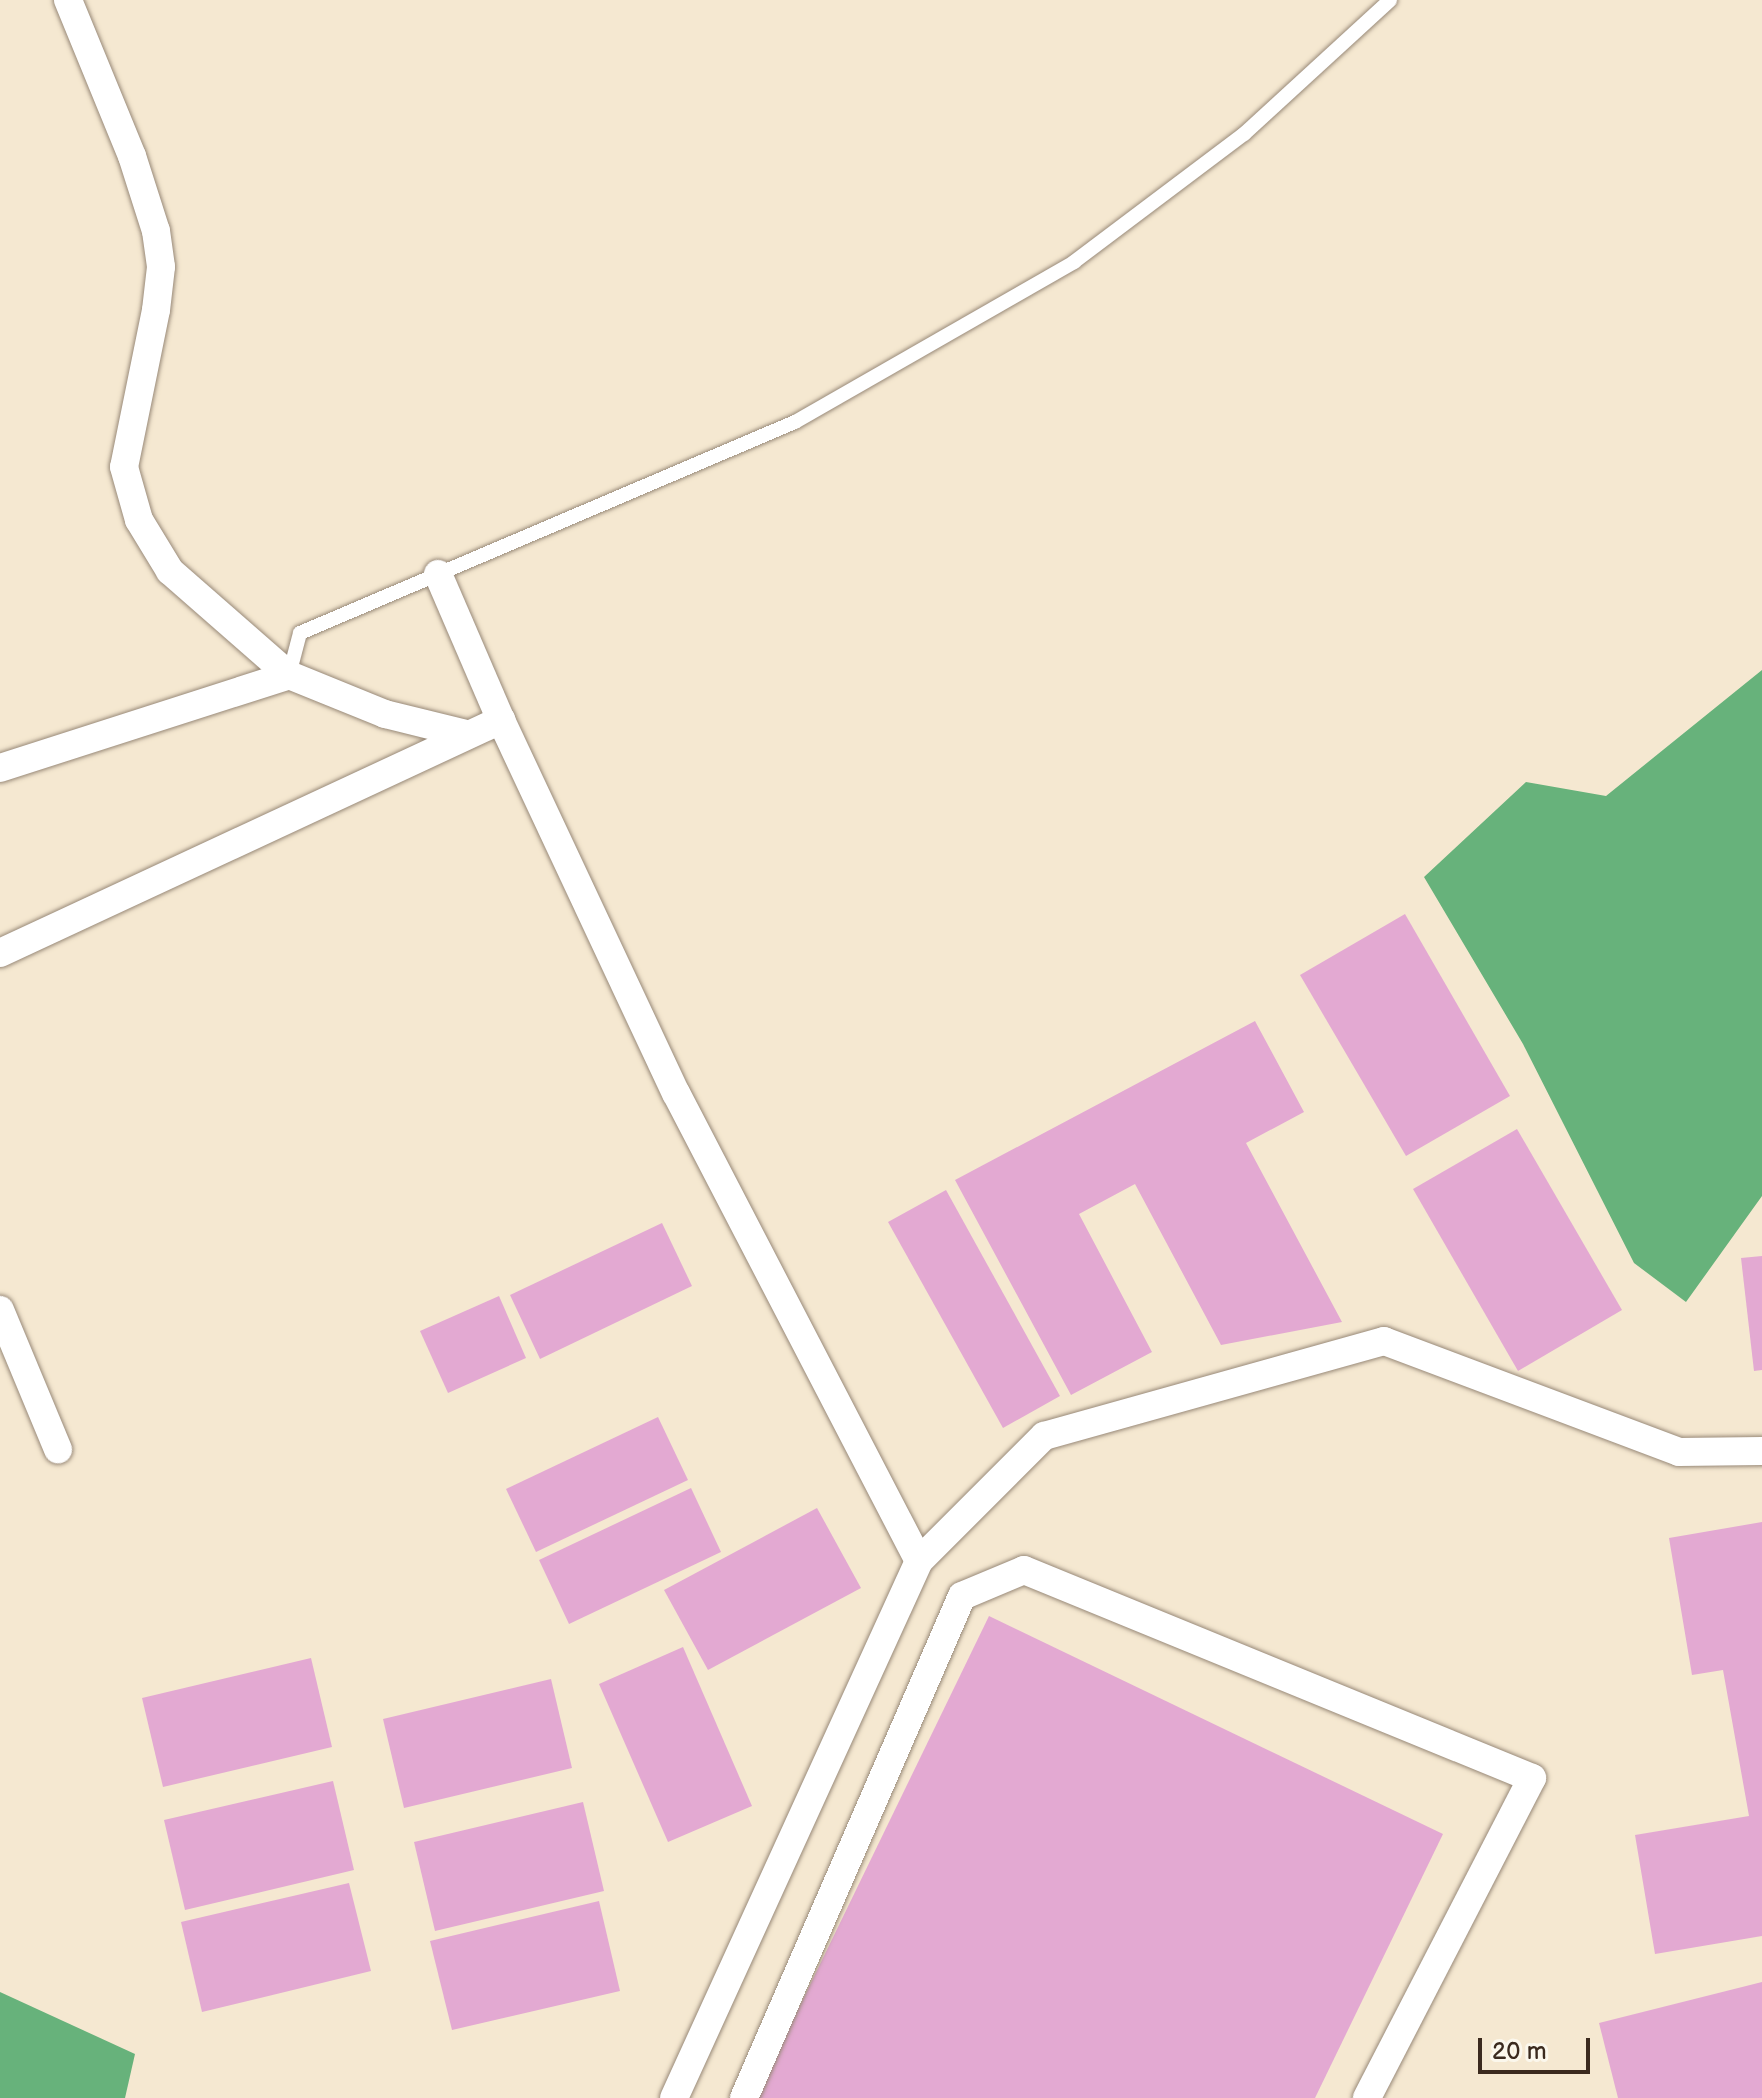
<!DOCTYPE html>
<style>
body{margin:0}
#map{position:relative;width:1762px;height:2098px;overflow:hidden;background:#f5e8d1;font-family:"Balsamiq Sans",sans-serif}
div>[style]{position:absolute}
.forest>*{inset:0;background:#67b27b}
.building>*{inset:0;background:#e3a9d2}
.roads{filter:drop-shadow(0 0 2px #988978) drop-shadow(0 0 2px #988978)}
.lane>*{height:14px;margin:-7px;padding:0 7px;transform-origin:7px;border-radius:7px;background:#fff}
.street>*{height:28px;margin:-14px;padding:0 14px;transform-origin:14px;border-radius:14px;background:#fff}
span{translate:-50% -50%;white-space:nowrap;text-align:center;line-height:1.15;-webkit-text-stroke:6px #fbf7ec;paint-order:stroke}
.scale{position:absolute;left:1478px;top:2038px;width:112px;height:36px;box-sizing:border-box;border:4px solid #3b2a1e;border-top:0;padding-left:10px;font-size:24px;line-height:28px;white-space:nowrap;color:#3b2a1e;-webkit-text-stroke:6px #fbf7ec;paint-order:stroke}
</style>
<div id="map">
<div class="forest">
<div style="clip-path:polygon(1762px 670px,1762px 1196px,1686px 1302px,1634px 1263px,1523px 1044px,1424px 877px,1526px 782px,1606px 796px)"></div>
<div style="clip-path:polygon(0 1992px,135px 2054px,125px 2098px,0 2098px)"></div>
</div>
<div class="building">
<div style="clip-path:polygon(1405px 914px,1510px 1096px,1406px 1156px,1300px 975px)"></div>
<div style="clip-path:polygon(1255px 1021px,1304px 1112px,1246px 1143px,1342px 1322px,1221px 1345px,1135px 1184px,1079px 1214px,1152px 1352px,1071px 1395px,955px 1180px)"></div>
<div style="clip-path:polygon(1517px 1129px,1622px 1310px,1518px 1371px,1413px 1189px)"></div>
<div style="clip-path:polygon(946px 1190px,1060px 1396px,1003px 1428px,888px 1222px)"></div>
<div style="clip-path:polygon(662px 1223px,692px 1286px,540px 1359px,510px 1295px)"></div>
<div style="clip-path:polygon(1762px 1256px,1762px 1370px,1754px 1371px,1741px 1258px)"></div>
<div style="clip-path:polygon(499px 1296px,526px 1358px,448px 1393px,420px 1331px)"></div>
<div style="clip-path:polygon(658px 1417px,688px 1480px,536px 1552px,506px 1489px)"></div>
<div style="clip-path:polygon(691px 1488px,721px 1552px,569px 1624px,539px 1560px)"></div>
<div style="clip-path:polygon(817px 1508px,861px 1588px,708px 1670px,664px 1590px)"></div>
<div style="clip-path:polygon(1762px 1522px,1762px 1936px,1655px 1954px,1635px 1835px,1749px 1816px,1723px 1670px,1692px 1675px,1669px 1538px)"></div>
<div style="clip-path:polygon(989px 1616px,1443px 1834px,1315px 2098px,755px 2098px)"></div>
<div style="clip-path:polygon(683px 1647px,752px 1806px,668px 1842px,599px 1684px)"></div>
<div style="clip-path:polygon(311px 1658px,332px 1747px,163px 1787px,142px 1698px)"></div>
<div style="clip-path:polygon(551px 1679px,572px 1768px,404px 1808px,383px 1719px)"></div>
<div style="clip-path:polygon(333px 1781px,354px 1870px,185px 1910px,164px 1820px)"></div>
<div style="clip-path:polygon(583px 1802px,604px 1891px,435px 1931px,414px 1842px)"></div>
<div style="clip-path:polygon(349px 1883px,371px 1971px,202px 2012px,181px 1922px)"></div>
<div style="clip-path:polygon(599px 1901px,620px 1991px,452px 2030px,430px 1941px)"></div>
<div style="clip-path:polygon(1762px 1982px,1762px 2098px,1618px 2098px,1599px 2023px)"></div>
</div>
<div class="roads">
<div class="lane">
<div style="left:289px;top:675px;width:43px;rotate:-75.3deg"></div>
<div style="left:300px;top:633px;width:538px;rotate:-23.09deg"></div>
<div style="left:795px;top:422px;width:322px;rotate:-29.8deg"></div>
<div style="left:1074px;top:262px;width:213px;rotate:-37deg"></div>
<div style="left:1244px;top:134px;width:198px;rotate:-42.5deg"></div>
</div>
<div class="street">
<div style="left:68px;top:0;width:169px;rotate:67.7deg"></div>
<div style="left:132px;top:156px;width:79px;rotate:72.3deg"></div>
<div style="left:156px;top:231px;width:36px;rotate:82deg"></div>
<div style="left:161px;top:267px;width:43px;rotate:96.6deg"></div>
<div style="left:156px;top:310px;width:160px;rotate:101.5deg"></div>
<div style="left:124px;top:467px;width:55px;rotate:74.2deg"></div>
<div style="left:139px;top:520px;width:60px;rotate:58.7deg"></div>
<div style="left:170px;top:571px;width:158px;rotate:41.2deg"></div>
<div style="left:438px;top:574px;width:159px;rotate:66.7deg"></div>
<div style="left:0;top:768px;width:304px;rotate:-17.8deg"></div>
<div style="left:289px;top:675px;width:104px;rotate:22.1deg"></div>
<div style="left:385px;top:714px;width:83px;rotate:13.9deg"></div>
<div style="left:0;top:953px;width:553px;rotate:-24.94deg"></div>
<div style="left:501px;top:720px;width:412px;rotate:64.9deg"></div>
<div style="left:676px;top:1093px;width:527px;rotate:62.56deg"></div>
<div style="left:919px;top:1561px;width:590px;rotate:114.52deg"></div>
<div style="left:0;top:1310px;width:151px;rotate:67.4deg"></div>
<div style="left:919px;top:1561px;width:177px;rotate:-45deg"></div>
<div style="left:1044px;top:1436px;width:353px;rotate:-15.6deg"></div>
<div style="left:1384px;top:1341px;width:315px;rotate:20.6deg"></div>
<div style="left:1679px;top:1452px;width:83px;rotate:-0.7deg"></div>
<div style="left:744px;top:2098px;width:547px;rotate:-66.53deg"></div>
<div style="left:962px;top:1596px;width:67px;rotate:-22.8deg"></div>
<div style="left:1024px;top:1570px;width:549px;rotate:22.27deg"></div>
<div style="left:1532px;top:1778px;width:360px;rotate:117.3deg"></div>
</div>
</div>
<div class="scale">20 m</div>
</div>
